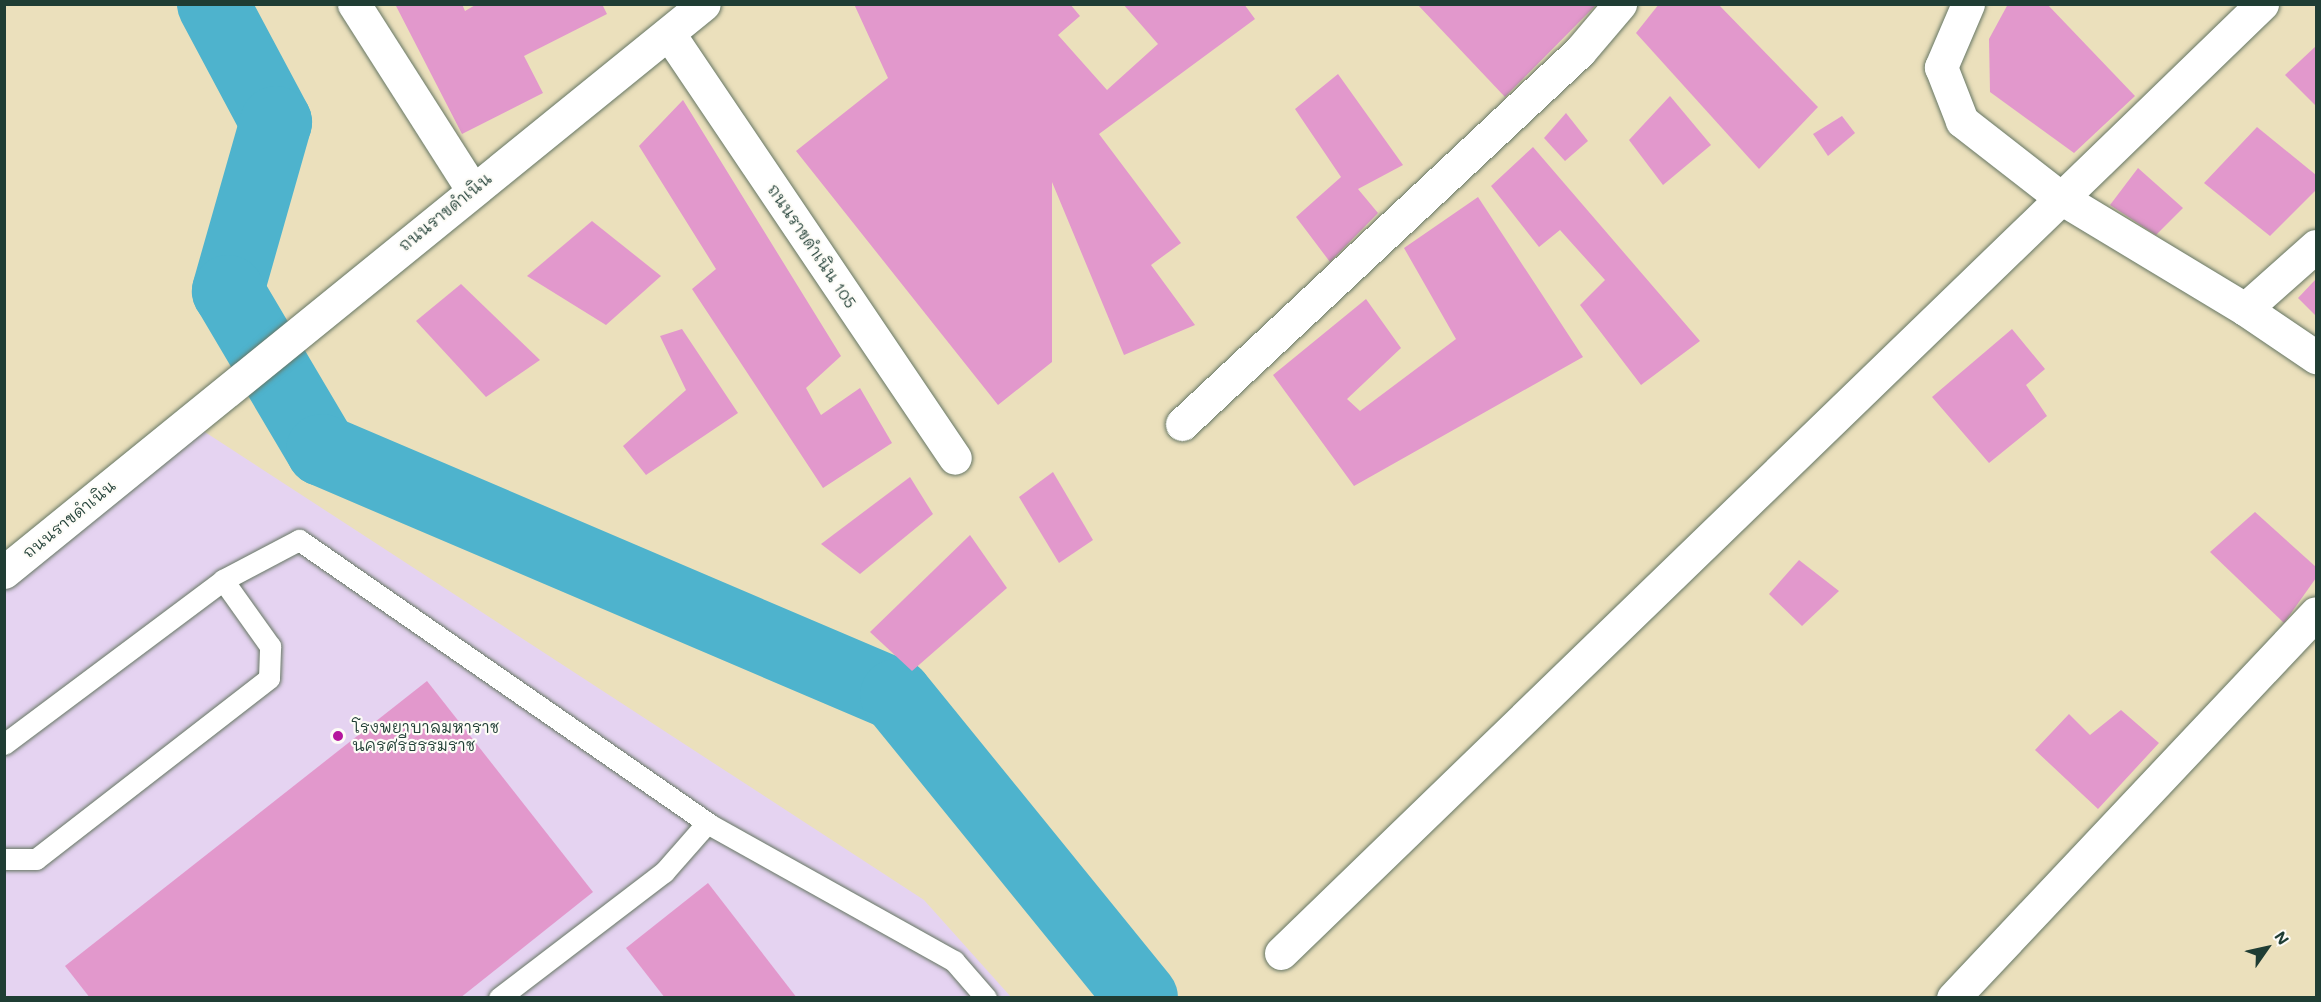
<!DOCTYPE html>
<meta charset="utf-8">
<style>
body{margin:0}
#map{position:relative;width:2321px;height:1002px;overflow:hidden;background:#ebe0bc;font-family:Mali,"Playpen Sans Thai",sans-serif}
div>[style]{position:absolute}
.built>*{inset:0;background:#e5d3f1}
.river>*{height:72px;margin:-36px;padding:0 36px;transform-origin:36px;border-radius:36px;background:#4eb3cd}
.building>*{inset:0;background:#e298cc}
.roads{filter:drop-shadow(0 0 2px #667664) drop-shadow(0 0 2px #667664)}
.service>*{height:21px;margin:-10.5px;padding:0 10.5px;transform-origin:10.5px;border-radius:10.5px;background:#fff}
.minor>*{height:33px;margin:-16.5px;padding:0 16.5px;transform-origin:16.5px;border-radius:16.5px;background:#fff}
.secondary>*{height:33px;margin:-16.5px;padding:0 16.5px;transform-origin:16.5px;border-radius:16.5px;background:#fff}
.dots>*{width:16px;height:16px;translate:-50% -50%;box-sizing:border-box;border:3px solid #fdfcf7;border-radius:50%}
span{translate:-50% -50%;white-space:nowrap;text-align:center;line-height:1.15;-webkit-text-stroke:4.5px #fdfcf7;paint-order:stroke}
.street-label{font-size:16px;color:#1f3d34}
.poi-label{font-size:16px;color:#1f3d34}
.left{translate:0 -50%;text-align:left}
.frame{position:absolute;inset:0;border:6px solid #1f3d34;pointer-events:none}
.north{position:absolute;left:2237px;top:918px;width:60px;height:60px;-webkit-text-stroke:4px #fdfcf7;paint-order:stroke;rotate:56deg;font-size:16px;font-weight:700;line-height:24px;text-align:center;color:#1f3d34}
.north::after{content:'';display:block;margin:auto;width:21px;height:27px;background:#1f3d34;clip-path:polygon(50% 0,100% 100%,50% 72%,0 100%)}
</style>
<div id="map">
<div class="built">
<div style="clip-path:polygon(188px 421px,924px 900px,1011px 997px,5px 998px,5px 572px)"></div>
</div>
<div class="river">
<div style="left:213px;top:4px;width:134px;rotate:61.9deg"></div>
<div style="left:276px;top:122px;width:176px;rotate:105.9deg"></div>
<div style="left:228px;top:291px;width:185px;rotate:59.4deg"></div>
<div style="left:322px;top:450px;width:624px;rotate:23.11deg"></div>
<div style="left:896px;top:695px;width:390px;rotate:50.9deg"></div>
</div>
<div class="building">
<div style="clip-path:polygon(395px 4px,462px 4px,465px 11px,477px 4px,602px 4px,607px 14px,524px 56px,543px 93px,462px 134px)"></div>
<div style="clip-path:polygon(854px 4px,1070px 4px,1080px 16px,1058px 35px,1107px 90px,1158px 44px,1123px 4px,1244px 4px,1255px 19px,1099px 134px,1181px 243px,1151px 265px,1195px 325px,1124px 355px,1052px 182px,1052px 362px,998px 405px,796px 151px,888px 78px)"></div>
<div style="clip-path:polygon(1417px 4px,1597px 4px,1505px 97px)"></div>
<div style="clip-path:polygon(1659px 4px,1718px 4px,1818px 107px,1759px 169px,1636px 33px)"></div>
<div style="clip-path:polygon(2008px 4px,2047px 4px,2135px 96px,2074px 153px,1990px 92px,1989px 39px)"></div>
<div style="clip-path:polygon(2316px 46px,2316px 106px,2285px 75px)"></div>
<div style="clip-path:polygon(1338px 74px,1403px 165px,1358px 189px,1378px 213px,1330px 262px,1296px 217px,1341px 177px,1295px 109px)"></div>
<div style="clip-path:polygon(1670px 96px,1711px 145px,1663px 185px,1629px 140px)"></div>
<div style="clip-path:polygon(683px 100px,841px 356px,806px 388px,821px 415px,860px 388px,892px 443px,823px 488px,692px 289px,716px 269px,639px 146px)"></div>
<div style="clip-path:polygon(1566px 113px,1588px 141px,1565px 161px,1544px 138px)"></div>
<div style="clip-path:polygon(1842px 116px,1855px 133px,1828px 156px,1813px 134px)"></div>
<div style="clip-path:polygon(2257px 127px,2316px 175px,2316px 190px,2270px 236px,2204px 183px)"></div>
<div style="clip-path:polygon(1533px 147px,1700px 341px,1641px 385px,1580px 305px,1605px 280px,1560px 230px,1539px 247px,1491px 186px)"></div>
<div style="clip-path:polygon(2138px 168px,2183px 208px,2156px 235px,2110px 205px)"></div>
<div style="clip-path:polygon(1478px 197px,1583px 357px,1354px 486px,1273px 375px,1366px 299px,1401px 348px,1347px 399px,1360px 411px,1456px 339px,1404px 248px)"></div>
<div style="clip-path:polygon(592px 221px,661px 276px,606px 325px,527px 276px)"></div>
<div style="clip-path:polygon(2316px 279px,2316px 316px,2298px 298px)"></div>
<div style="clip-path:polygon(461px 284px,540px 360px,486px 397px,416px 321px)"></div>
<div style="clip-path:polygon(682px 329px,738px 413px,646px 475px,623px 446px,686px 390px,660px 336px)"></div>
<div style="clip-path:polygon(2012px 329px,2045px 369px,2026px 385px,2047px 416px,1989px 463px,1932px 397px)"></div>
<div style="clip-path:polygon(1053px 472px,1093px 540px,1059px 563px,1019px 497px)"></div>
<div style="clip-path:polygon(910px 477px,933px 514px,860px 574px,821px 544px)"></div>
<div style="clip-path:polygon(2255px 512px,2316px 567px,2316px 578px,2284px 623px,2210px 552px)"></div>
<div style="clip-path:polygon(970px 535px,1007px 588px,912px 671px,870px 632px)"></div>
<div style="clip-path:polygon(1799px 560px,1839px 591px,1802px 626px,1769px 594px)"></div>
<div style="clip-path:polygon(427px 681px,593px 892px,460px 998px,90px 998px,65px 966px)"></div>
<div style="clip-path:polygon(2121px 710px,2159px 743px,2098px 809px,2035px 750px,2069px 714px,2090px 735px)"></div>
<div style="clip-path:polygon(708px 883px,797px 998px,665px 998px,626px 948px)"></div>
</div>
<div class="roads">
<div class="service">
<div style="left:4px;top:744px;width:274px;rotate:-36.8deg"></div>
<div style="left:223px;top:580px;width:86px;rotate:-27.8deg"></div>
<div style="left:299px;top:540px;width:497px;rotate:34.7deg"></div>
<div style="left:707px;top:823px;width:283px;rotate:29.2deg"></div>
<div style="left:954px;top:961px;width:49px;rotate:49.1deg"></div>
<div style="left:4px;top:859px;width:32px"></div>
<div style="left:36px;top:859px;width:295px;rotate:-37.8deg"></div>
<div style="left:269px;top:678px;width:32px;rotate:-88deg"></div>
<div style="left:270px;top:646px;width:81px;rotate:-125.5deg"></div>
<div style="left:499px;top:998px;width:208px;rotate:-37.4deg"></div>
<div style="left:664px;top:872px;width:65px;rotate:-48.7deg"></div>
</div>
<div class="minor">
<div style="left:354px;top:4px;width:219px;rotate:57.5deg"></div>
<div style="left:1968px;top:4px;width:69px;rotate:113.2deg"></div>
<div style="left:1941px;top:67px;width:58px;rotate:68.7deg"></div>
<div style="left:1962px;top:121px;width:125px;rotate:37.9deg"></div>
<div style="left:2061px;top:198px;width:215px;rotate:31.1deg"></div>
<div style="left:2245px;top:309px;width:95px;rotate:-41.6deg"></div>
<div style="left:669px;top:34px;width:511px;rotate:56deg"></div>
<div style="left:2245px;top:309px;width:86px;rotate:34.1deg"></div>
<div style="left:1182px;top:424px;width:545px;rotate:-43.14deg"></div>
<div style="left:1580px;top:51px;width:62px;rotate:-49.6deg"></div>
<div style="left:1281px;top:953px;width:1365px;rotate:-44.05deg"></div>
<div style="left:1953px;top:998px;width:529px;rotate:-46.68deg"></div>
</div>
<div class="secondary">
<div style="left:4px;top:572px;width:901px;rotate:-39.06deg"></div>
</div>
</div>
<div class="dots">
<div style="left:338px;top:736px;background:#b5179e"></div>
</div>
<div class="street-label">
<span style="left:445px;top:212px;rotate:-39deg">ถนนราขดำเนิน</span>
<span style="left:812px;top:246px;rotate:56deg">ถนนราขดำเนิน 105</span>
<span style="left:69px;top:519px;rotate:-39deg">ถนนราขดำเนิน</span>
</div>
<div class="poi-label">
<span class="left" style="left:352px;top:736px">โรงพยาบาลมหาราช<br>นครศรีธรรมราช</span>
</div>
<div class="frame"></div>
<div class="north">N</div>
</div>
